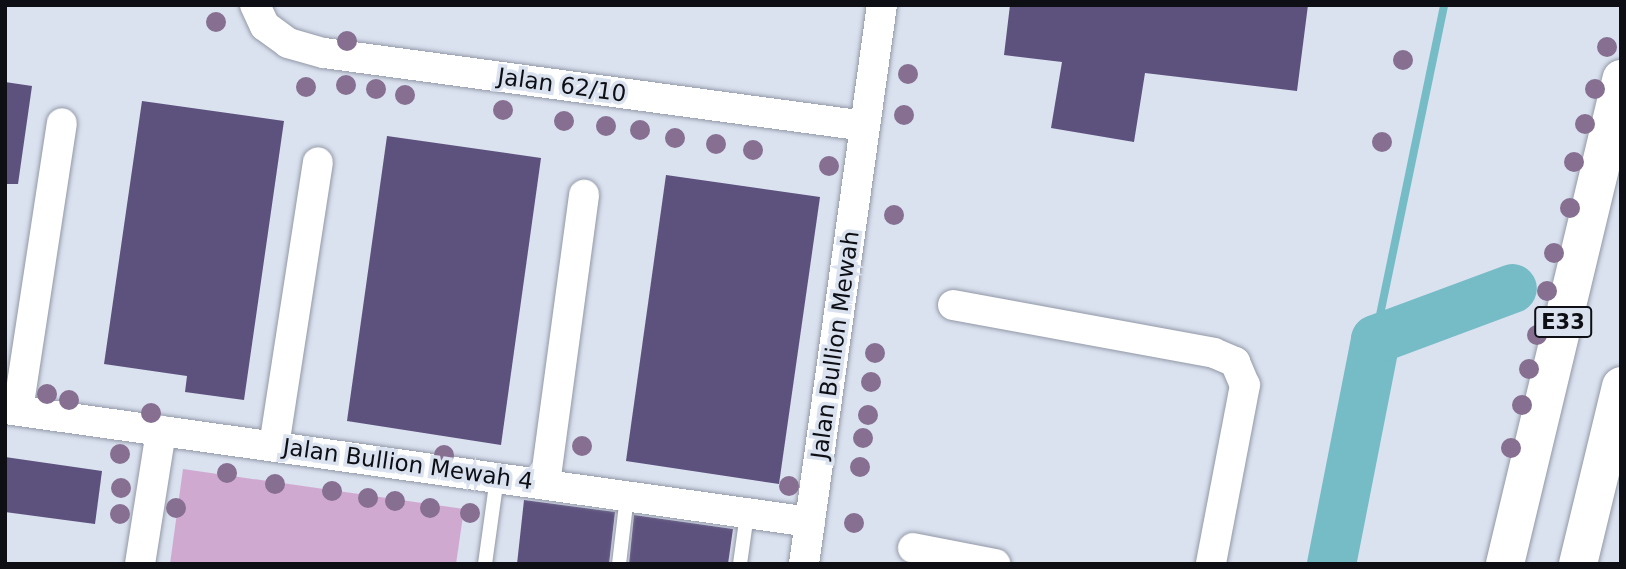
<!DOCTYPE html>
<style>
body{margin:0}
#map{position:relative;width:1626px;height:569px;overflow:hidden;background:#dae1ef;font-family:"DejaVu Sans",sans-serif}
div>[style]{position:absolute}
.green>*{inset:0;background:#d0a9d1}
.stream>*{height:8px;margin:-4px;padding:0 4px;transform-origin:4px;border-radius:4px;background:#75bcc6}
.river>*{height:49px;margin:-24.5px;padding:0 24.5px;transform-origin:24.5px;border-radius:24.5px;background:#75bcc6}
.building>*{inset:0;background:#5d517e}
.roads{filter:drop-shadow(0 0 2px #9298a6) drop-shadow(0 0 2px #9298a6)}
.lane>*{height:14px;margin:-7px;padding:0 7px;transform-origin:7px;border-radius:7px;background:#fff}
.street>*{height:30px;margin:-15px;padding:0 15px;transform-origin:15px;border-radius:15px;background:#fff}
.highway>*{height:38px;margin:-19px;padding:0 19px;transform-origin:19px;border-radius:19px;background:#fff}
.trees>*{width:20px;height:20px;margin:-10px;border-radius:50%;background:#866f91}
span{translate:-50% -50%;white-space:nowrap;text-align:center;line-height:1.15;-webkit-text-stroke:7px #dae1ef;paint-order:stroke}
.shield-label span{padding:2px 5px;background:#dae1ef;border:2px solid;border-radius:5px;-webkit-text-stroke-width:0}
.shield-label{font-size:21px;color:#0d0f14;font-weight:700}
.street-label{font-size:23px;color:#0d0f14}
.frame{position:absolute;inset:0;border:7px solid #0d0f14;pointer-events:none}
</style>
<div id="map">
<div class="green">
<div style="clip-path:polygon(183px 469px,464px 509px,456px 564px,170px 564px)"></div>
</div>
<div class="stream">
<div style="left:1375px;top:339px;width:341px;rotate:-78.3deg"></div>
</div>
<div class="river">
<div style="left:1331px;top:564px;width:229px;rotate:-78.9deg"></div>
<div style="left:1375px;top:339px;width:146px;rotate:-20.4deg"></div>
</div>
<div class="building">
<div style="clip-path:polygon(1010px 5px,1308px 5px,1297px 91px,1145px 73px,1134px 142px,1051px 128px,1062px 62px,1004px 55px)"></div>
<div style="clip-path:polygon(5px 82px,32px 86px,18px 184px,5px 184px)"></div>
<div style="clip-path:polygon(142px 101px,284px 121px,244px 400px,185px 392px,187px 376px,104px 364px)"></div>
<div style="clip-path:polygon(387px 136px,541px 158px,501px 445px,347px 421px)"></div>
<div style="clip-path:polygon(666px 175px,820px 197px,779px 484px,626px 461px)"></div>
<div style="clip-path:polygon(5px 457px,102px 471px,95px 524px,5px 512px)"></div>
<div style="clip-path:polygon(524px 500px,615px 512px,609px 564px,517px 564px)"></div>
<div style="clip-path:polygon(634px 515px,733px 529px,728px 564px,629px 564px)"></div>
</div>
<div class="roads">
<div class="lane">
<div style="left:485px;top:564px;width:88px;rotate:-82.1deg"></div>
<div style="left:619px;top:564px;width:68px;rotate:-83.3deg"></div>
<div style="left:740px;top:564px;width:50px;rotate:-82deg"></div>
</div>
<div class="street">
<div style="left:255px;top:5px;width:23px;rotate:65deg"></div>
<div style="left:265px;top:26px;width:29px;rotate:36deg"></div>
<div style="left:288px;top:43px;width:37px;rotate:16deg"></div>
<div style="left:324px;top:53px;width:546px;rotate:7.68deg"></div>
<div style="left:953px;top:305px;width:265px;rotate:10.4deg"></div>
<div style="left:1214px;top:353px;width:23px;rotate:23deg"></div>
<div style="left:1235px;top:362px;width:25px;rotate:67deg"></div>
<div style="left:1245px;top:385px;width:182px;rotate:100.8deg"></div>
<div style="left:5px;top:409px;width:813px;rotate:7.99deg"></div>
<div style="left:18px;top:410px;width:290px;rotate:-81.3deg"></div>
<div style="left:274px;top:446px;width:287px;rotate:-81.2deg"></div>
<div style="left:545px;top:484px;width:292px;rotate:-82.3deg"></div>
<div style="left:913px;top:548px;width:84px;rotate:11deg"></div>
<div style="left:140px;top:564px;width:135px;rotate:-81deg"></div>
<div style="left:804px;top:564px;width:564px;rotate:-82.06deg"></div>
</div>
<div class="highway">
<div style="left:1505px;top:564px;width:499px;rotate:-76.5deg"></div>
<div style="left:1578px;top:564px;width:183px;rotate:-76.4deg"></div>
</div>
</div>
<div class="trees">
<div style="left:216px;top:22px"></div>
<div style="left:347px;top:41px"></div>
<div style="left:1607px;top:47px"></div>
<div style="left:1403px;top:60px"></div>
<div style="left:908px;top:74px"></div>
<div style="left:346px;top:85px"></div>
<div style="left:306px;top:87px"></div>
<div style="left:376px;top:89px"></div>
<div style="left:1595px;top:89px"></div>
<div style="left:405px;top:95px"></div>
<div style="left:503px;top:110px"></div>
<div style="left:904px;top:115px"></div>
<div style="left:564px;top:121px"></div>
<div style="left:1585px;top:124px"></div>
<div style="left:606px;top:126px"></div>
<div style="left:640px;top:130px"></div>
<div style="left:675px;top:138px"></div>
<div style="left:1382px;top:142px"></div>
<div style="left:716px;top:144px"></div>
<div style="left:753px;top:150px"></div>
<div style="left:1574px;top:162px"></div>
<div style="left:829px;top:166px"></div>
<div style="left:1570px;top:208px"></div>
<div style="left:894px;top:215px"></div>
<div style="left:1554px;top:253px"></div>
<div style="left:1547px;top:291px"></div>
<div style="left:1537px;top:335px"></div>
<div style="left:875px;top:353px"></div>
<div style="left:1529px;top:369px"></div>
<div style="left:871px;top:382px"></div>
<div style="left:47px;top:394px"></div>
<div style="left:69px;top:400px"></div>
<div style="left:1522px;top:405px"></div>
<div style="left:151px;top:413px"></div>
<div style="left:868px;top:415px"></div>
<div style="left:863px;top:438px"></div>
<div style="left:582px;top:446px"></div>
<div style="left:1511px;top:448px"></div>
<div style="left:120px;top:454px"></div>
<div style="left:444px;top:455px"></div>
<div style="left:860px;top:467px"></div>
<div style="left:227px;top:473px"></div>
<div style="left:275px;top:484px"></div>
<div style="left:789px;top:486px"></div>
<div style="left:121px;top:488px"></div>
<div style="left:332px;top:491px"></div>
<div style="left:368px;top:498px"></div>
<div style="left:395px;top:501px"></div>
<div style="left:176px;top:508px"></div>
<div style="left:430px;top:508px"></div>
<div style="left:470px;top:513px"></div>
<div style="left:120px;top:514px"></div>
<div style="left:854px;top:523px"></div>
</div>
<div class="shield-label">
<span style="left:1563px;top:322px">E33</span>
</div>
<div class="street-label">
<span style="left:562px;top:85px;rotate:8deg">Jalan 62/10</span>
<span style="left:835px;top:345px;rotate:-82deg">Jalan Bullion Mewah</span>
<span style="left:408px;top:464px;rotate:8deg">Jalan Bullion Mewah 4</span>
</div>
<div class="frame"></div>
</div>
